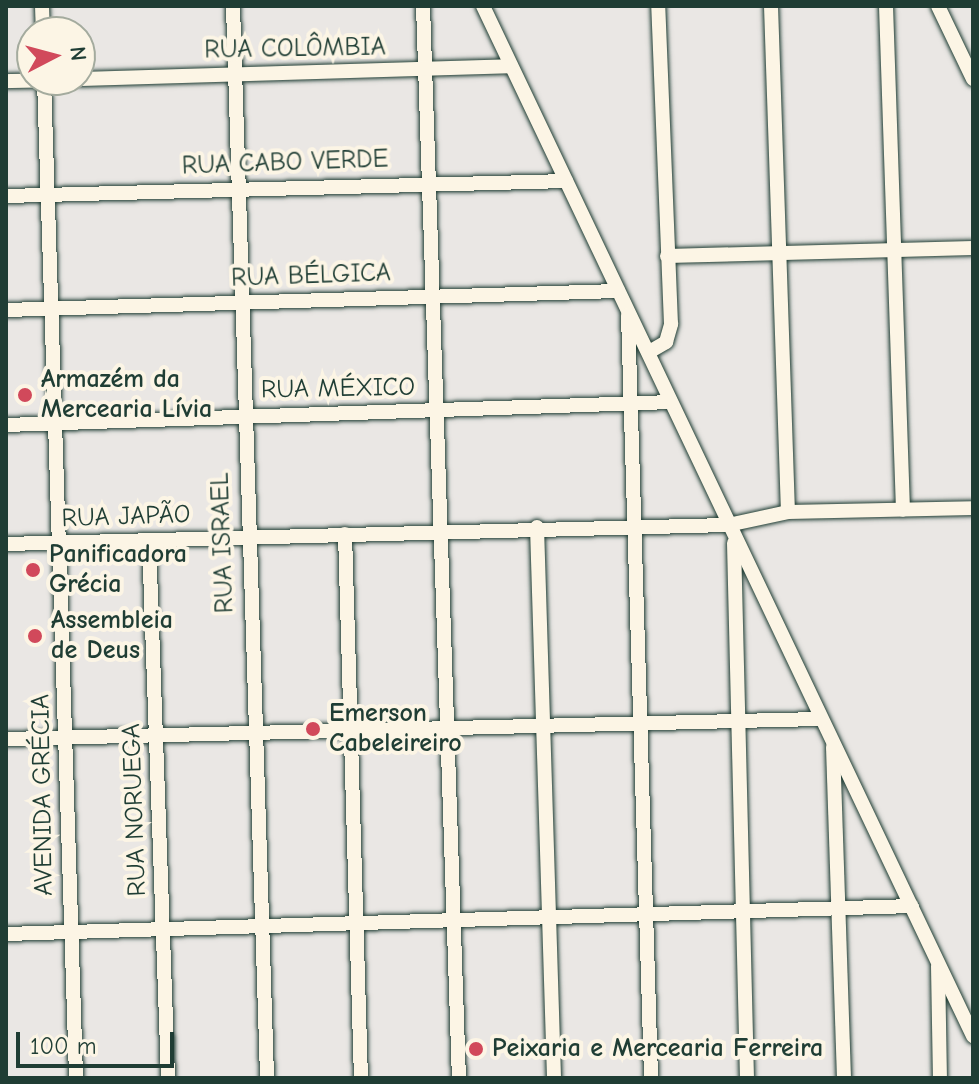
<!DOCTYPE html>
<meta charset="utf-8">
<style>
body{margin:0}
#map{position:relative;width:979px;height:1084px;overflow:hidden;background:#eae7e4;font-family:"Comic Neue",sans-serif}
div>[style]{position:absolute}
.roads{filter:drop-shadow(0 0 2px #1f3d34) drop-shadow(0 0 2px #1f3d34)}
.minor>*{height:14px;margin:-7px;padding:0 7px;transform-origin:7px;border-radius:7px;background:#fcf5e5}
.dots>*{width:22px;height:22px;translate:-50% -50%;box-sizing:border-box;border:4px solid #fcf5e5;border-radius:50%}
span{translate:-50% -50%;white-space:nowrap;text-align:center;line-height:1.15;-webkit-text-stroke:8px #fcf5e5;paint-order:stroke}
.street-label{font-size:26px;color:#1f3d34}
.poi-label{font-size:26px;color:#1f3d34;font-weight:700}
.left{translate:0 -50%;text-align:left}
.frame{position:absolute;inset:0;border:8px solid #1f3d34;pointer-events:none}
.north{position:absolute;left:16px;top:16px;width:80px;height:80px;box-sizing:border-box;background:#fcf5e5;border:2px solid #a4ab9e;border-radius:50%;rotate:84deg;font-size:22px;font-weight:700;line-height:32px;text-align:center;color:#1f3d34}
.north::after{content:'';display:block;margin:auto;width:28px;height:36px;background:#d1495b;clip-path:polygon(50% 0,100% 100%,50% 72%,0 100%)}
.scale{position:absolute;left:16px;top:1032px;width:158px;height:36px;box-sizing:border-box;border:4px solid #1f3d34;border-top:0;padding-left:10px;font-size:24px;line-height:28px;white-space:nowrap;color:#1f3d34;-webkit-text-stroke:6px #fcf5e5;paint-order:stroke}
</style>
<div id="map">
<div class="roads">
<div class="minor">
<div style="left:42px;top:6px;width:26px;rotate:88deg"></div>
<div style="left:233px;top:6px;width:1073px;rotate:88.18deg"></div>
<div style="left:423px;top:6px;width:1073px;rotate:88.08deg"></div>
<div style="left:483px;top:6px;width:1141px;rotate:64.56deg"></div>
<div style="left:771px;top:6px;width:506px;rotate:88.08deg"></div>
<div style="left:886px;top:6px;width:504px;rotate:88.07deg"></div>
<div style="left:938px;top:6px;width:81px;rotate:64.4deg"></div>
<div style="left:80px;top:79px;width:431px;rotate:-1.7deg"></div>
<div style="left:44px;top:80px;width:999px;rotate:88.16deg"></div>
<div style="left:6px;top:81px;width:51px;rotate:-1.1deg"></div>
<div style="left:6px;top:196px;width:560px;rotate:-1.53deg"></div>
<div style="left:667px;top:256px;width:306px;rotate:-1.5deg"></div>
<div style="left:6px;top:310px;width:612px;rotate:-1.78deg"></div>
<div style="left:628px;top:315px;width:763px;rotate:88.27deg"></div>
<div style="left:649px;top:352px;width:20px;rotate:-30deg"></div>
<div style="left:666px;top:342px;width:19px;rotate:-74deg"></div>
<div style="left:671px;top:324px;width:318px;rotate:-92.3deg"></div>
<div style="left:6px;top:425px;width:665px;rotate:-1.98deg"></div>
<div style="left:537px;top:527px;width:551px;rotate:88.23deg"></div>
<div style="left:345px;top:534px;width:544px;rotate:88.32deg"></div>
<div style="left:149px;top:541px;width:537px;rotate:87.97deg"></div>
<div style="left:734px;top:543px;width:535px;rotate:88.61deg"></div>
<div style="left:6px;top:544px;width:722px;rotate:-1.51deg"></div>
<div style="left:728px;top:525px;width:61px;rotate:-12.2deg"></div>
<div style="left:788px;top:512px;width:185px;rotate:-1.2deg"></div>
<div style="left:6px;top:739px;width:815px;rotate:-1.41deg"></div>
<div style="left:833px;top:747px;width:331px;rotate:88.1deg"></div>
<div style="left:6px;top:934px;width:906px;rotate:-1.77deg"></div>
<div style="left:938px;top:966px;width:112px;rotate:89deg"></div>
</div>
</div>
<div class="dots">
<div style="left:25px;top:395px;background:#d1495b"></div>
<div style="left:33px;top:570px;background:#d1495b"></div>
<div style="left:35px;top:636px;background:#d1495b"></div>
<div style="left:313px;top:729px;background:#d1495b"></div>
<div style="left:476px;top:1049px;background:#d1495b"></div>
</div>
<div class="street-label">
<span style="left:295px;top:49px;rotate:-1deg">RUA COLÔMBIA</span>
<span style="left:285px;top:163px;rotate:-2deg">RUA CABO VERDE</span>
<span style="left:311px;top:276px;rotate:-2deg">RUA BÉLGICA</span>
<span style="left:338px;top:389px;rotate:-1deg">RUA MÉXICO</span>
<span style="left:126px;top:517px;rotate:-2deg">RUA JAPÃO</span>
<span style="left:223px;top:543px;rotate:-92deg">RUA ISRAEL</span>
<span style="left:43px;top:795px;rotate:-91deg">AVENIDA GRÉCIA</span>
<span style="left:135px;top:810px;rotate:-92deg">RUA NORUEGA</span>
</div>
<div class="poi-label">
<span class="left" style="left:41px;top:395px">Armazém da<br>Mercearia Lívia</span>
<span class="left" style="left:49px;top:570px">Panificadora<br>Grécia</span>
<span class="left" style="left:51px;top:636px">Assembleia<br>de Deus</span>
<span class="left" style="left:329px;top:729px">Emerson<br>Cabeleireiro</span>
<span class="left" style="left:492px;top:1049px">Peixaria e Mercearia Ferreira</span>
</div>
<div class="frame"></div>
<div class="north">N</div>
<div class="scale">100 m</div>
</div>
